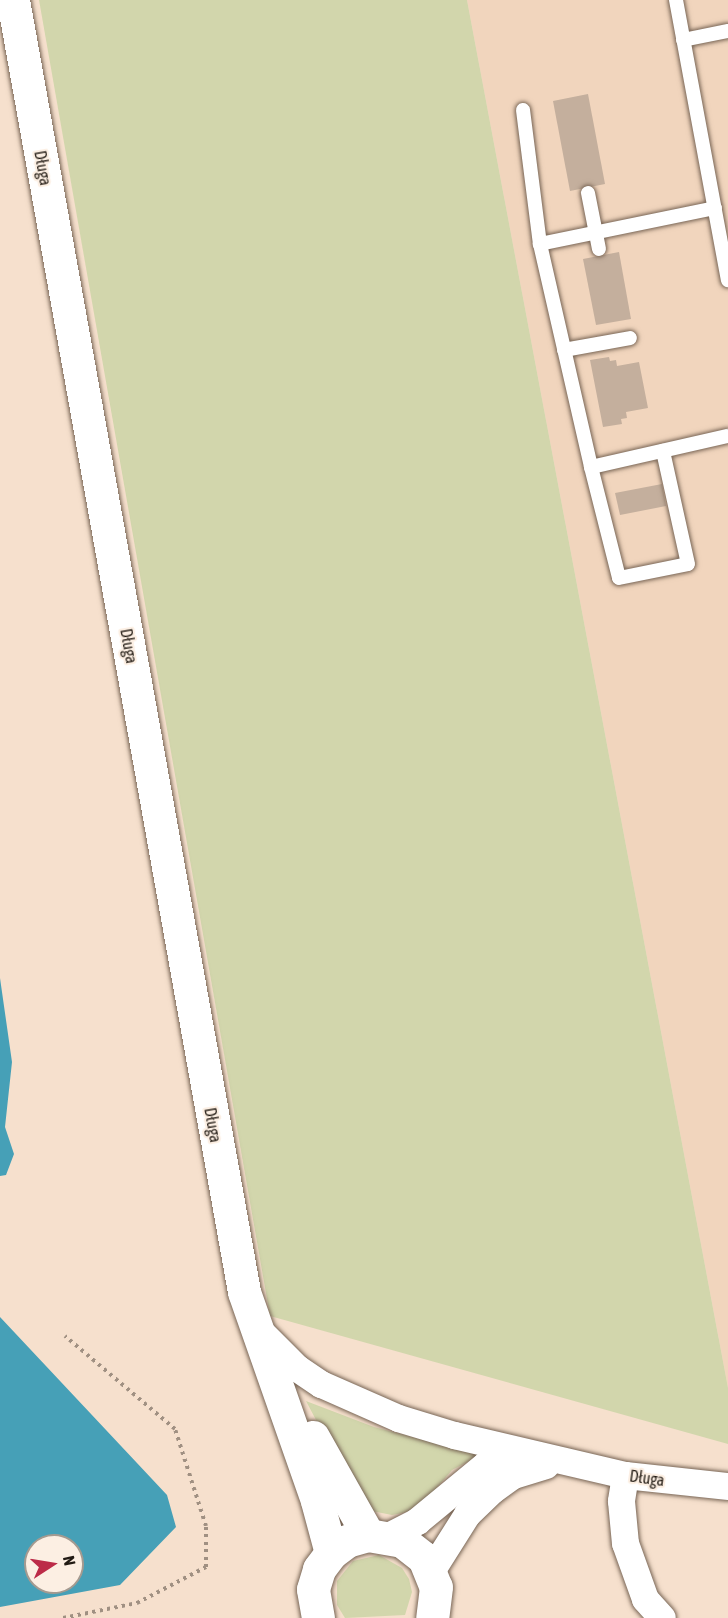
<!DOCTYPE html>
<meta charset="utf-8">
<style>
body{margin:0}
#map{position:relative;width:728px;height:1618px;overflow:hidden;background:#f6e0cd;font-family:"Asap Condensed",sans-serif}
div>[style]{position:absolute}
.built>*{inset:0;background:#f1d5bd}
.green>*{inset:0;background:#d2d6ac}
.water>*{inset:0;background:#46a0b7}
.building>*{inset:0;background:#c4af9d}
.path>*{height:4px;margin-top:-2px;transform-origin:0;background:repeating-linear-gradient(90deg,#a09082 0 3px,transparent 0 7.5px)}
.roads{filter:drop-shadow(0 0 2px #786555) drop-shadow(0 0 2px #786555)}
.lane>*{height:14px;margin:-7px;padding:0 7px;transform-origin:7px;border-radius:7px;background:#fff}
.street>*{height:27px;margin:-13.5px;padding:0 13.5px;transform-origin:13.5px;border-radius:13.5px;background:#fff}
.secondary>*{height:33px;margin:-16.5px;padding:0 16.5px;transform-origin:16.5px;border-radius:16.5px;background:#fff}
span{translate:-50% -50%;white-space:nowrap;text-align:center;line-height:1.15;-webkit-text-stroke:4.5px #fcefe3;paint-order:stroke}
.street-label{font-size:16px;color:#211a13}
.north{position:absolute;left:24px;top:1534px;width:60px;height:60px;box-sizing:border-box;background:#fcefe3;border:2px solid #a49a90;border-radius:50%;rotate:78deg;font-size:16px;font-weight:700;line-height:24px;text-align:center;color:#211a13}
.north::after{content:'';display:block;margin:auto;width:21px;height:27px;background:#bc2b48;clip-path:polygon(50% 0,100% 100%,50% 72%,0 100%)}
</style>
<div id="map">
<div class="built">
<div style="clip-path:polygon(467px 0,728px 0,728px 1388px)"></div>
</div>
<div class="green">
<div style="clip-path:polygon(39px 0,467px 0,728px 1388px,728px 1444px,270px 1316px)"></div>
<div style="clip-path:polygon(306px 1401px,374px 1427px,481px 1455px,452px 1470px,418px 1510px,392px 1515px,372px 1511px,353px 1490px)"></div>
<div style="clip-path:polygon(379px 1555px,402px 1568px,409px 1579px,412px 1592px,405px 1615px,345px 1618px,337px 1605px,337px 1581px,353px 1561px)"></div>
</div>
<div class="water">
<div style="clip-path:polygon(0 978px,12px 1062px,5px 1127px,14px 1154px,6px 1175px,0 1176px)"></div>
<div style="clip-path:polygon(evenodd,0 1317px,167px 1495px,176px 1527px,120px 1585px,0 1607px,0 1317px,36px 1546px,72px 1546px,72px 1582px,36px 1582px,36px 1546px)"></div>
</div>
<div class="building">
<div style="clip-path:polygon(588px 94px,605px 184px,570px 191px,553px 101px)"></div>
<div style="clip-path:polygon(619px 252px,631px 319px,596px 325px,583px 259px)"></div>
<div style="clip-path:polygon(609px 357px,610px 361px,616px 360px,617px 366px,639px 362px,648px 408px,626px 412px,627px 418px,621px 419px,622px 424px,603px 427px,590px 360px)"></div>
<div style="clip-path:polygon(662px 484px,666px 506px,620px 515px,615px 493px)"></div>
</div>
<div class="path">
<div style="left:63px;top:1618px;width:76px;rotate:-11.5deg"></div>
<div style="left:137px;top:1603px;width:78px;rotate:-27.6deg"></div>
<div style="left:206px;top:1567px;width:41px;rotate:-90deg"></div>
<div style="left:206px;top:1526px;width:102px;rotate:-107.7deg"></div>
<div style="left:175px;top:1429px;width:144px;rotate:-139.8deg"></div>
</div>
<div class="roads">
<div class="lane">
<div style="left:676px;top:0;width:285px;rotate:79.5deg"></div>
<div style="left:683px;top:40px;width:46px;rotate:-11.3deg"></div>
<div style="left:523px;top:110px;width:135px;rotate:82.8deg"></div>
<div style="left:588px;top:193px;width:57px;rotate:78.9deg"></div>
<div style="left:715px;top:208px;width:179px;rotate:168.4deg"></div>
<div style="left:540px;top:244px;width:229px;rotate:77.1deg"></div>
<div style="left:591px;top:467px;width:140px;rotate:-12.8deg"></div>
<div style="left:564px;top:350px;width:67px;rotate:-10.3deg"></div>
<div style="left:591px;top:467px;width:114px;rotate:75.8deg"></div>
<div style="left:619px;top:578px;width:70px;rotate:-11.5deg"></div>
<div style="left:688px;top:564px;width:116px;rotate:-102.5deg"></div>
</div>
<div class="street">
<div style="left:264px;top:1335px;width:47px;rotate:45deg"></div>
<div style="left:297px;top:1368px;width:29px;rotate:34deg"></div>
<div style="left:321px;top:1384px;width:84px;rotate:23.8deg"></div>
<div style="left:398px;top:1418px;width:59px;rotate:16.9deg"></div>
<div style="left:454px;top:1435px;width:176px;rotate:13.2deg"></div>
<div style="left:625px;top:1475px;width:104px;rotate:6.1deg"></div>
<div style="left:625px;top:1475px;width:26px;rotate:99deg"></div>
<div style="left:621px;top:1501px;width:42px;rotate:84.6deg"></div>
<div style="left:625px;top:1543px;width:59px;rotate:70.3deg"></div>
<div style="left:645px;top:1599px;width:25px;rotate:48deg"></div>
<div style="left:388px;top:1536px;width:33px;rotate:-27deg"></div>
<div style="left:417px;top:1521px;width:88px;rotate:-39.5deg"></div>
<div style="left:485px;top:1465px;width:15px;rotate:-23deg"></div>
<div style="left:499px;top:1459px;width:28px;rotate:-4deg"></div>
<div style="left:431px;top:1571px;width:67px;rotate:-57.7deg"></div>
<div style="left:467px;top:1514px;width:35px;rotate:-44deg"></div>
<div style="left:492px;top:1490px;width:26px;rotate:-36deg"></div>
<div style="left:513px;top:1475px;width:34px;rotate:-17deg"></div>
</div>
<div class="secondary">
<div style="left:13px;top:0;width:1312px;rotate:79.86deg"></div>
<div style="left:244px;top:1292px;width:221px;rotate:70.7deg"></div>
<div style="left:317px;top:1501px;width:54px;rotate:74.9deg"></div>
<div style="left:313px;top:1437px;width:112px;rotate:60.7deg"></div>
<div style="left:318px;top:1618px;width:29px;rotate:-100deg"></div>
<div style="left:313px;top:1589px;width:21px;rotate:-73deg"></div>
<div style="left:319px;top:1569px;width:20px;rotate:-53deg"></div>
<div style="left:331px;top:1553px;width:20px;rotate:-37deg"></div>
<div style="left:347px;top:1541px;width:22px;rotate:-16deg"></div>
<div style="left:368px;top:1535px;width:35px;rotate:10deg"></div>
<div style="left:402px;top:1541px;width:28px;rotate:38deg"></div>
<div style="left:424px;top:1558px;width:31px;rotate:68deg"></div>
<div style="left:436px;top:1587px;width:31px;rotate:97deg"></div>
</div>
</div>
<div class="street-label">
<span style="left:43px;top:168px;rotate:80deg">Długa</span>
<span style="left:129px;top:646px;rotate:80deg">Długa</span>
<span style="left:213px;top:1125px;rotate:80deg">Długa</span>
<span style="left:647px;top:1478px;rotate:8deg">Długa</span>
</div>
<div class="north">N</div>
</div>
